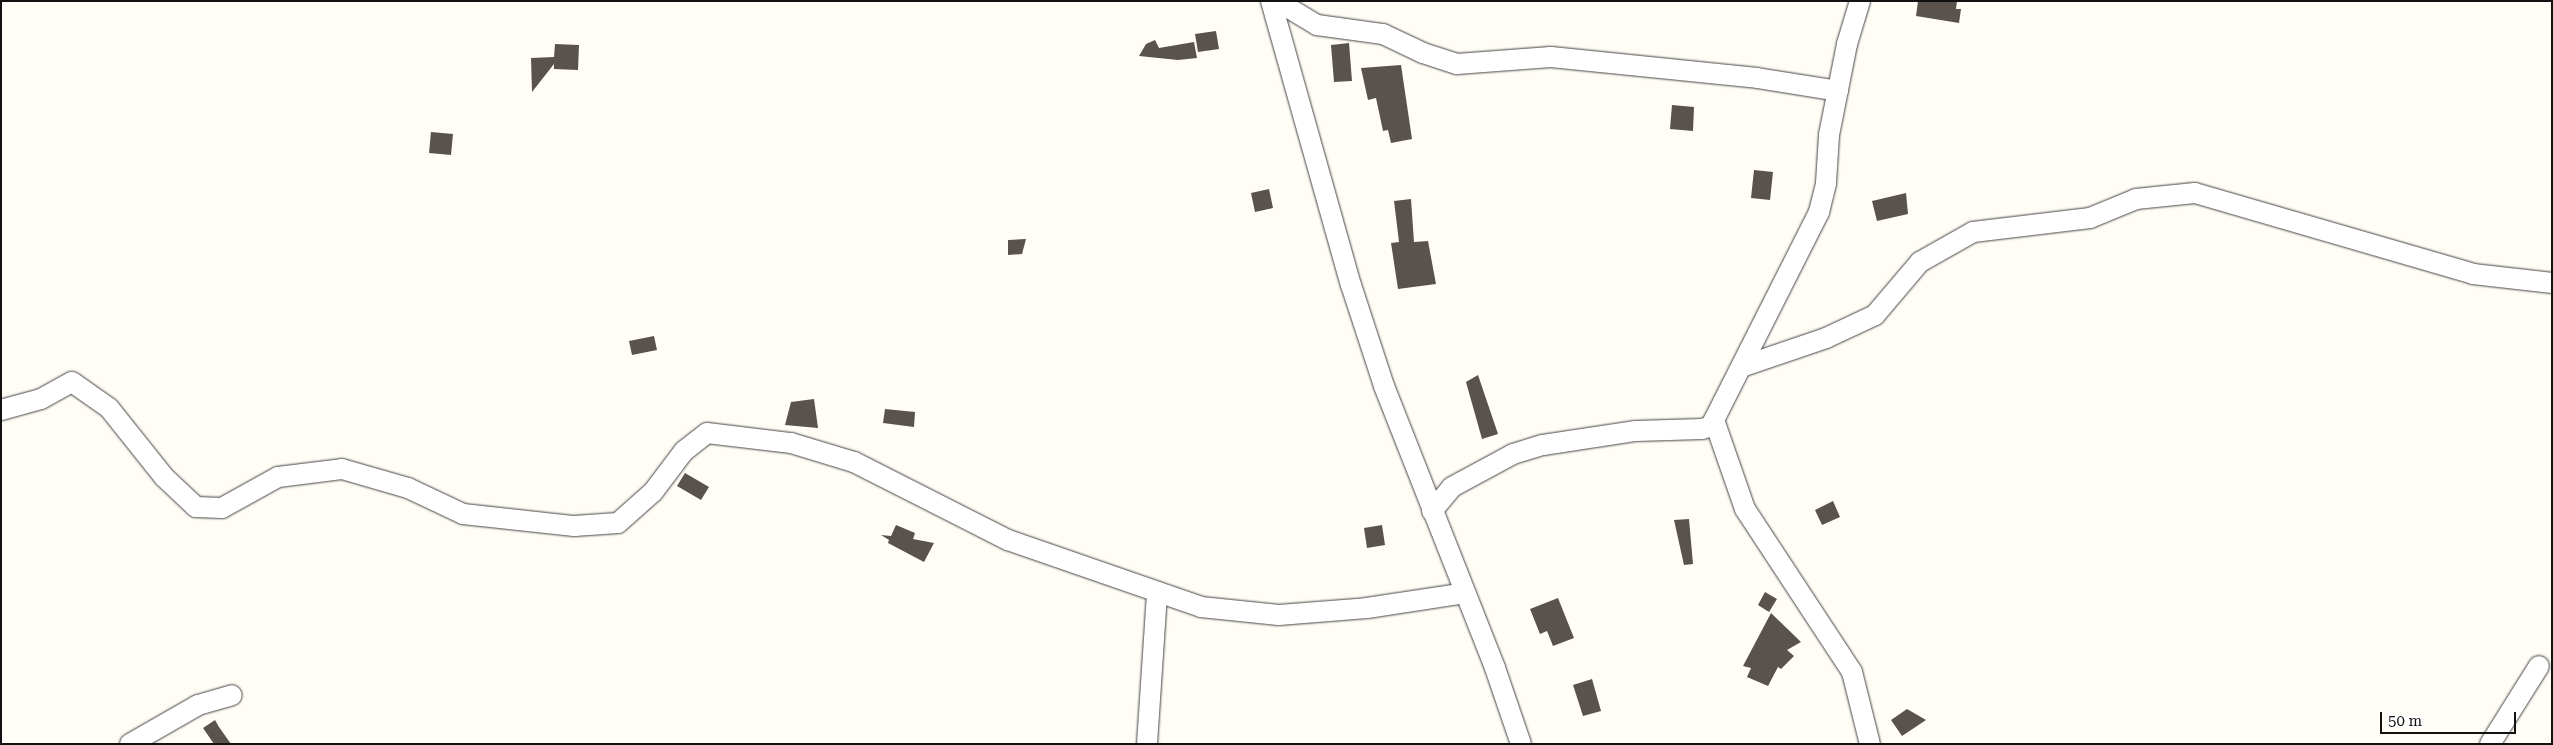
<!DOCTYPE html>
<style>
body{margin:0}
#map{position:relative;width:2553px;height:745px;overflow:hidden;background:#fffdf5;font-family:"Roboto Serif",serif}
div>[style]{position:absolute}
.building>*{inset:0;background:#5a524d}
.roads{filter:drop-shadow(0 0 1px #444) drop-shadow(0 0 1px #444)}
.minor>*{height:20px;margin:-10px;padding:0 10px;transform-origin:10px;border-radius:10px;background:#fff}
span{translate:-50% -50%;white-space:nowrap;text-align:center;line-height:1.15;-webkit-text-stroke:5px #fff;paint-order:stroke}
.frame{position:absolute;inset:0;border:2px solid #111;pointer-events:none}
.scale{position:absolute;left:2380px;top:712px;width:136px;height:22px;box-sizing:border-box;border:2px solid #111;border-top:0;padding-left:6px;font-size:15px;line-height:18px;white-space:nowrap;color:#111;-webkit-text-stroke:4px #fff;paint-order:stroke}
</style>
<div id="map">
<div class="building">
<div style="clip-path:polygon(1918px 1px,1957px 1px,1956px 9px,1961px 9px,1959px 23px,1916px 16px)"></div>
<div style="clip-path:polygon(1216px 31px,1219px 49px,1198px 52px,1195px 34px)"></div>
<div style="clip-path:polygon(1155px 40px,1159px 48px,1194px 42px,1197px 58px,1178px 60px,1139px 56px,1146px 44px)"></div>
<div style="clip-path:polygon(1349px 43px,1352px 81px,1334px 82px,1331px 45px)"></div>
<div style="clip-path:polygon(555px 44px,579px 45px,578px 70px,554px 69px,554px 64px,532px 92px,531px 58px,554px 57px)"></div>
<div style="clip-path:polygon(1401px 65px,1412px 139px,1391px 143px,1388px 130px,1383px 131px,1376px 98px,1368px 100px,1361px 68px)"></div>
<div style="clip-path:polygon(1672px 105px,1694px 107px,1693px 131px,1670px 129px)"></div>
<div style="clip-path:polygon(431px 132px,453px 134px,451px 155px,429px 153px)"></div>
<div style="clip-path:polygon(1754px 170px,1773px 172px,1770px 200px,1751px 198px)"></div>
<div style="clip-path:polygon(1269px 189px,1273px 208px,1255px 212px,1251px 193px)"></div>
<div style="clip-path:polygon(1906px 193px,1908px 214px,1877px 221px,1872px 201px)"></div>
<div style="clip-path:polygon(1411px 199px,1414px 242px,1428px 241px,1436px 284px,1398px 289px,1391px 243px,1399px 242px,1394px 201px)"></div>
<div style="clip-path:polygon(1026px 239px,1022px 254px,1008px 255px,1008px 240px)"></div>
<div style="clip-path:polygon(654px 336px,657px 350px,632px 355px,629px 341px)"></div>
<div style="clip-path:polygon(1478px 375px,1498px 434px,1482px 439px,1466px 382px)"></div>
<div style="clip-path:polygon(814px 399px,818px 428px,785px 425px,791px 402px)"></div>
<div style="clip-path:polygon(885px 409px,915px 412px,914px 427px,883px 423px)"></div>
<div style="clip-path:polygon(685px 473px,709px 487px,701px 500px,677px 486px)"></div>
<div style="clip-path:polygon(1833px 501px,1840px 517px,1822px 525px,1815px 510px)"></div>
<div style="clip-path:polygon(1689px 519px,1693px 564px,1684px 565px,1674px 520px)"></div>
<div style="clip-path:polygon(896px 525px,915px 533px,913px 539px,934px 543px,924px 562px,888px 543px,889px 540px,881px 535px,891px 536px)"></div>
<div style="clip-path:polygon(1382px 525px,1385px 545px,1367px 548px,1364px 528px)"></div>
<div style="clip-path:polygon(1765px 592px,1777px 599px,1769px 612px,1758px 605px)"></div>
<div style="clip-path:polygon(1558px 598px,1574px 638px,1553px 646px,1547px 631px,1540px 634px,1530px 609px)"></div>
<div style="clip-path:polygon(1771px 613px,1801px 642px,1787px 650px,1794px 656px,1781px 669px,1778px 667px,1768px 686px,1747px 677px,1751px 668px,1743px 666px)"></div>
<div style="clip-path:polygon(1592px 679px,1601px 711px,1583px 716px,1573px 685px)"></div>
<div style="clip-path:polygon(1907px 709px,1926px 720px,1902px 736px,1891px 720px)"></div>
<div style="clip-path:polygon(215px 720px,219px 727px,231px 744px,214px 744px,203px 728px)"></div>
</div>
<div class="roads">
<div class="minor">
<div style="left:1271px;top:1px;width:295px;rotate:74.3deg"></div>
<div style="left:1351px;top:285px;width:106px;rotate:71.9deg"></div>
<div style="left:1384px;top:386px;width:303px;rotate:68.5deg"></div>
<div style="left:1495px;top:668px;width:80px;rotate:71.1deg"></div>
<div style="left:1277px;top:1px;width:47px;rotate:31deg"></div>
<div style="left:1317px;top:25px;width:67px;rotate:7.8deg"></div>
<div style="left:1383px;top:34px;width:44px;rotate:25.4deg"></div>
<div style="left:1423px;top:53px;width:36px;rotate:18deg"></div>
<div style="left:1457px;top:64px;width:94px;rotate:-4.3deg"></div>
<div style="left:1551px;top:57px;width:207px;rotate:5.8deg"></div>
<div style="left:1757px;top:78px;width:82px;rotate:9.1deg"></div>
<div style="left:1741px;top:367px;width:90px;rotate:-18.8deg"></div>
<div style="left:1826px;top:338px;width:54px;rotate:-25.1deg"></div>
<div style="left:1875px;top:315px;width:70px;rotate:-49.7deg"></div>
<div style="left:1920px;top:262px;width:61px;rotate:-29.5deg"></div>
<div style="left:1973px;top:232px;width:118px;rotate:-6.8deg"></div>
<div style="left:2090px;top:218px;width:50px;rotate:-22.4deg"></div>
<div style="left:2136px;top:199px;width:59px;rotate:-5.8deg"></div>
<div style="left:2195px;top:193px;width:290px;rotate:16.2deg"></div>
<div style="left:2473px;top:274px;width:80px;rotate:6.5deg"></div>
<div style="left:1px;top:410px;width:41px;rotate:-15.4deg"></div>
<div style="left:41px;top:399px;width:35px;rotate:-29deg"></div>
<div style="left:72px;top:382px;width:45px;rotate:35.1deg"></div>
<div style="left:109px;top:408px;width:88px;rotate:51.4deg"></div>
<div style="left:164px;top:477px;width:44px;rotate:43.2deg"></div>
<div style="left:196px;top:507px;width:26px;rotate:2deg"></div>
<div style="left:222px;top:508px;width:64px;rotate:-29deg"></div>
<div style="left:278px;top:477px;width:64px;rotate:-7.1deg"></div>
<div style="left:342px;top:469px;width:69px;rotate:16.1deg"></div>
<div style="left:408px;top:488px;width:61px;rotate:25.3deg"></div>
<div style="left:463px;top:514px;width:112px;rotate:6.2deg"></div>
<div style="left:574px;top:526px;width:44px;rotate:-3.9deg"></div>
<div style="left:618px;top:523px;width:47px;rotate:-41.5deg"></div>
<div style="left:653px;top:492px;width:51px;rotate:-52.9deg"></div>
<div style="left:684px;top:451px;width:29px;rotate:-38deg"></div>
<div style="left:707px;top:433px;width:85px;rotate:6.8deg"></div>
<div style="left:791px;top:443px;width:66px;rotate:16.8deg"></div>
<div style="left:854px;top:462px;width:173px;rotate:26.9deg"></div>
<div style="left:1008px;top:540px;width:204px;rotate:19.1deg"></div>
<div style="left:1201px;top:607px;width:78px;rotate:5.9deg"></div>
<div style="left:1279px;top:615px;width:88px;rotate:-4.5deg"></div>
<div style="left:1367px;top:608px;width:99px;rotate:-8.7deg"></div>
<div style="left:1714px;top:420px;width:94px;rotate:70.8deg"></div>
<div style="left:1745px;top:509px;width:195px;rotate:56.7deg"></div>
<div style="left:1852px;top:672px;width:74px;rotate:76deg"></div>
<div style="left:1432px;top:511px;width:31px;rotate:-50deg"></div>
<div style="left:1452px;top:487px;width:69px;rotate:-28.4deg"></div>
<div style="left:1513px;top:454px;width:31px;rotate:-17deg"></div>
<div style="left:1543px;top:445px;width:94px;rotate:-8.6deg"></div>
<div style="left:1636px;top:431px;width:66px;rotate:-1.7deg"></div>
<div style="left:1702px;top:429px;width:9px;rotate:-18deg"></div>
<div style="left:1711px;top:426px;width:240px;rotate:-63.2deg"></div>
<div style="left:1819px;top:212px;width:30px;rotate:-76deg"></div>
<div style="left:1826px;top:183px;width:48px;rotate:-86.4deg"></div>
<div style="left:1829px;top:135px;width:93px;rotate:-78.8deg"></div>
<div style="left:1847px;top:44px;width:45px;rotate:-73.2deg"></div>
<div style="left:130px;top:744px;width:78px;rotate:-29.8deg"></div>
<div style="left:198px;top:705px;width:35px;rotate:-16deg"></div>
<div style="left:1147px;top:744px;width:152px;rotate:-86.2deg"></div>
<div style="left:2490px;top:744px;width:92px;rotate:-57.9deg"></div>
</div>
</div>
<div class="frame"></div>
<div class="scale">50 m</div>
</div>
